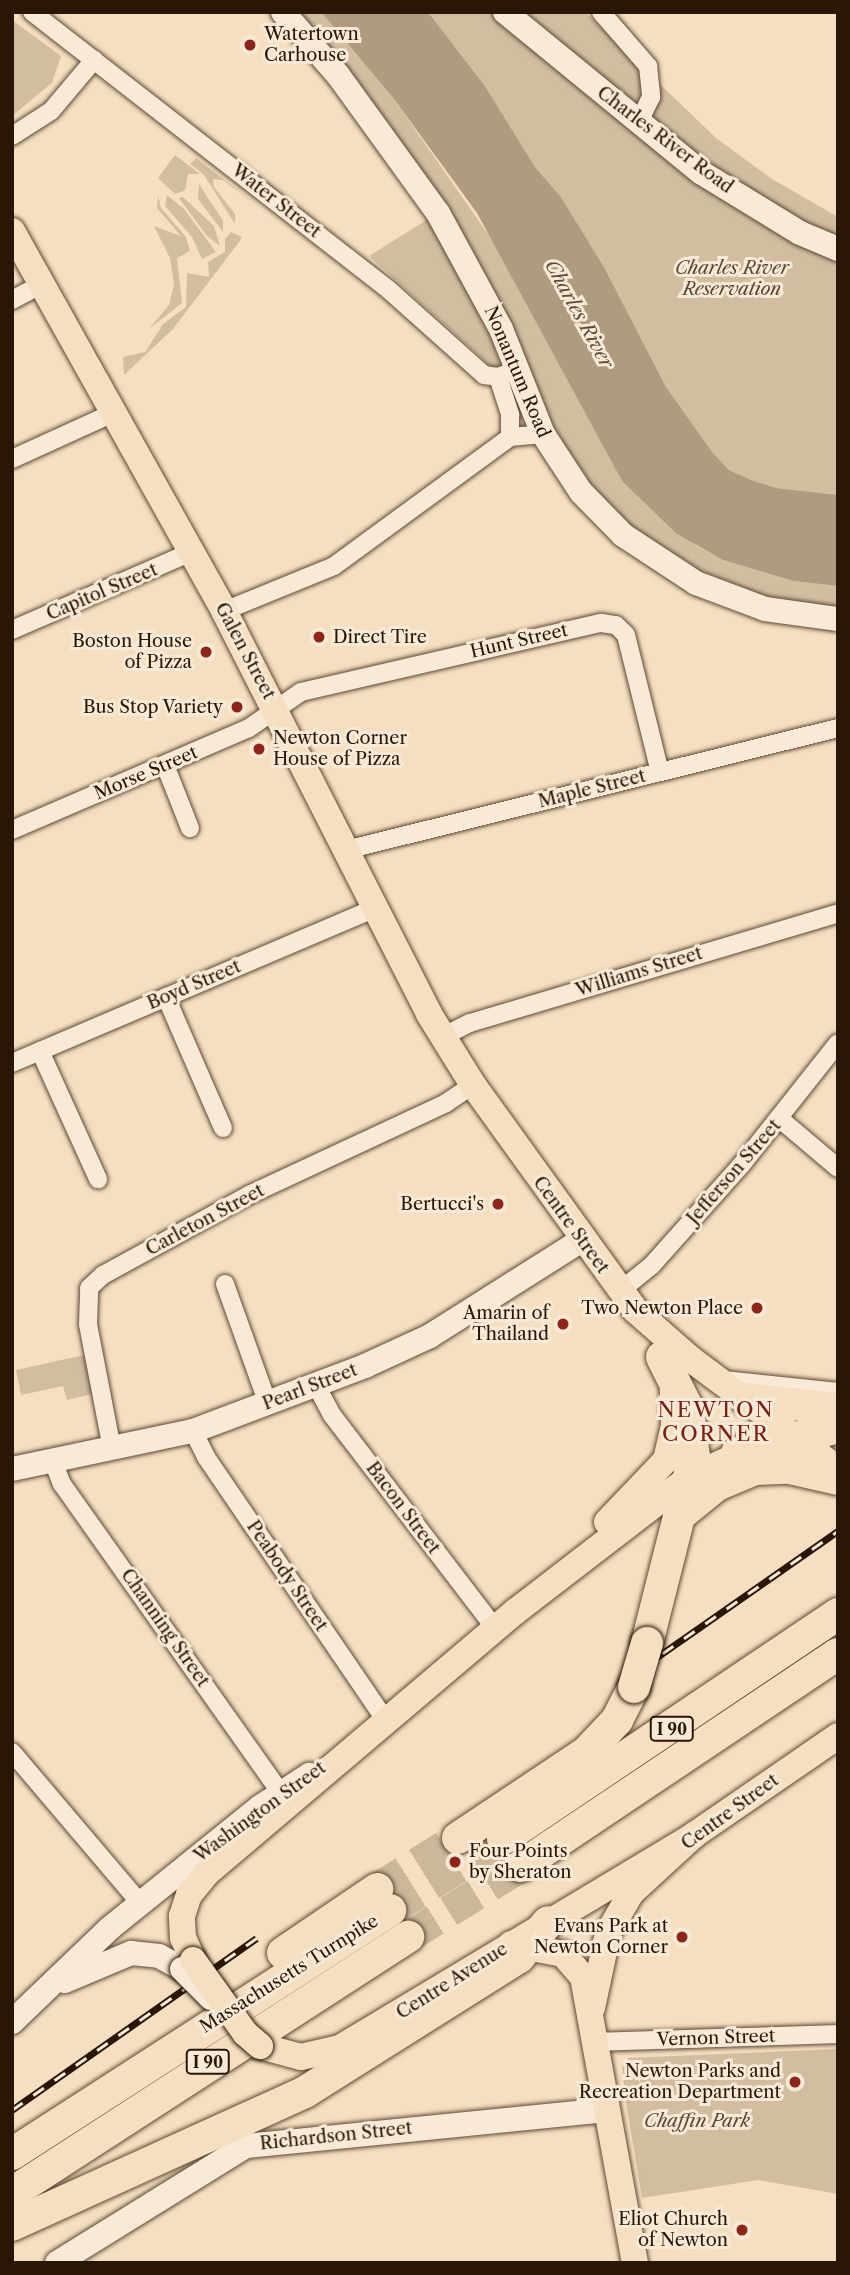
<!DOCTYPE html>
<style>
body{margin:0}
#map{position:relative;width:850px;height:2275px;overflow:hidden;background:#f5dfc0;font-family:"Libre Caslon Text",serif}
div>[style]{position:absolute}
.green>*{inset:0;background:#d2bda1}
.water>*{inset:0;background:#b09b81}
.highway-tunnel>*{height:32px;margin-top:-16px;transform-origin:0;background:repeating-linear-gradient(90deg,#ccb79b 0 32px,transparent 0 48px)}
.roads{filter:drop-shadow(0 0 2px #5d4835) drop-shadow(0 0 2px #5d4835)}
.street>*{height:18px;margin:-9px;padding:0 9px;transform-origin:9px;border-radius:9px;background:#f8ead6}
.secondary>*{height:24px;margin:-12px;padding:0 12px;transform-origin:12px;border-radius:12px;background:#f8ead6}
.primary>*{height:26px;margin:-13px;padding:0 13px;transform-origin:13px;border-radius:13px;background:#f5dfc0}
.highway>*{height:32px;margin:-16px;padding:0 16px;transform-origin:16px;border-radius:16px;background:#f5dfc0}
.rail>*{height:7px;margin-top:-3.5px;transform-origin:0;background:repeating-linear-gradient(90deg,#f8ead6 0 13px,#2a1607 0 26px);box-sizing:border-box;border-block:2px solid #2a1607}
.bridges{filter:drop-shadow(0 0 2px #2a1607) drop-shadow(0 0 2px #2a1607)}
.secondary-bridge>*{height:24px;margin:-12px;padding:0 12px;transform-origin:12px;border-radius:12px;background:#f8ead6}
.primary-bridge>*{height:26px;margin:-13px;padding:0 13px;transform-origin:13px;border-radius:13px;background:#f5dfc0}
.highway-bridge>*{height:32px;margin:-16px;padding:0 16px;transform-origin:16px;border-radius:16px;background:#f5dfc0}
.dots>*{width:19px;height:19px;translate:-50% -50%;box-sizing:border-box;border:4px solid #f8ead6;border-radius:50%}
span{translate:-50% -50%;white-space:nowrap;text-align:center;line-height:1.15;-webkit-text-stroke:6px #f8ead6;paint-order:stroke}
.shield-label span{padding:2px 5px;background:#f8ead6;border:2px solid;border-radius:5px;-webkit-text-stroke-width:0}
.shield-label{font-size:16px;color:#2a1607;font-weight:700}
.poi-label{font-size:18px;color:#2a1607}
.left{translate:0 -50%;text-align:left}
.right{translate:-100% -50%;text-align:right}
.street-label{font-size:18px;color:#2a1607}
.park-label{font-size:18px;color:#5c4835;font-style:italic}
.water-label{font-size:19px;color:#604b38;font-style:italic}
.quarter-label{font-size:21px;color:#7a1f14;letter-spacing:2px}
.frame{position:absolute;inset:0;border:14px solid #2a1607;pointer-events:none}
</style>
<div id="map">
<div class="green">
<div style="clip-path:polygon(277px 12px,321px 12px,394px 99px,499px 250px,622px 481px,697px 546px,723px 560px,793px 581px,838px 586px,838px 619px,765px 609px,623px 535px,546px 416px,369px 256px,433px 216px)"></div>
<div style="clip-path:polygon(428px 12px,585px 12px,716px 138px,772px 179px,838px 217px,838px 495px,775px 488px,751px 480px,729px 470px,713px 453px,666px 387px,604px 267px,561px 197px,535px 167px,485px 86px)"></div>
<div style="clip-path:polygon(12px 20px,61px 56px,52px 83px,12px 116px)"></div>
<div style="clip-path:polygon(175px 155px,200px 174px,188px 174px,185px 190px,175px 194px,158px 178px)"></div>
<div style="clip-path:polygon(196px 158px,254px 203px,223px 180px,213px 179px,214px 187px,235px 214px,235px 224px,204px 175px,190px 164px)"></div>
<div style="clip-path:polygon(199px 184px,223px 221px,223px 232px,198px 199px)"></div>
<div style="clip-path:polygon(158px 195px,161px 208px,186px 237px,190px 251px,177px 258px,182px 303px,149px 329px,169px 305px,174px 285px,170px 258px,154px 226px,181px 236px,157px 208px)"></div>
<div style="clip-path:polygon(167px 195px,184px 209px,216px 252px,202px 259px,192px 237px,165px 206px)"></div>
<div style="clip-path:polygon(183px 197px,214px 226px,220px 246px,206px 235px,179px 198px)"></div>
<div style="clip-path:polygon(231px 232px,242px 237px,239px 242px,173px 329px,124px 375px,123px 357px,145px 352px,163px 324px,186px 307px,187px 273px,209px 277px,208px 262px,225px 252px,225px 239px)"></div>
<div style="clip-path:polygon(84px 1355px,92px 1394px,67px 1400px,63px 1386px,21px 1395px,16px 1370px)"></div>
<div style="clip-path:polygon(838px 2049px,838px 2194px,758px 2180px,642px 2198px,625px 2096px,622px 2064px,626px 2058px)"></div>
</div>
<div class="water">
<div style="clip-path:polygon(321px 12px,428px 12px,485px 86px,535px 167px,561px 197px,604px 267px,666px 387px,713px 453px,729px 470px,751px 480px,776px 488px,838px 495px,838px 586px,793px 581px,723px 560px,677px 534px,622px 481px,477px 213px,394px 99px)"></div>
</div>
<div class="highway-tunnel">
<div style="left:377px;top:1889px;width:96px;rotate:-32.2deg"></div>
<div style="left:390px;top:1910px;width:133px;rotate:-32.1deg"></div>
<div style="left:408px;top:1937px;width:133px;rotate:-32.1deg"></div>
</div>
<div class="roads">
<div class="street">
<div style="left:32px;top:12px;width:452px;rotate:37.9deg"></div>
<div style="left:389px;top:290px;width:127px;rotate:41.8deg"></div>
<div style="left:484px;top:375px;width:14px;rotate:8deg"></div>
<div style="left:498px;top:377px;width:22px;rotate:-22deg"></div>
<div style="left:601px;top:12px;width:72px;rotate:49deg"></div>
<div style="left:648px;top:66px;width:31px;rotate:84deg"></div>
<div style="left:651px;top:97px;width:28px;rotate:116deg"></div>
<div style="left:12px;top:136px;width:46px;rotate:-32.7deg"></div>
<div style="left:51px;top:111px;width:67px;rotate:-49.9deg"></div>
<div style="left:12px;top:300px;width:34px;rotate:-28deg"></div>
<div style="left:498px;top:377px;width:40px;rotate:72deg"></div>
<div style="left:510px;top:415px;width:22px;rotate:90deg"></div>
<div style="left:12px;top:459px;width:111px;rotate:-24.5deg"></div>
<div style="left:224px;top:611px;width:119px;rotate:-22.2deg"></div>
<div style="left:334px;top:566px;width:218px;rotate:-36.2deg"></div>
<div style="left:510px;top:437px;width:33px;rotate:-5deg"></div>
<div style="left:12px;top:630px;width:195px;rotate:-23.5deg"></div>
<div style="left:165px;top:765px;width:68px;rotate:68.4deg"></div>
<div style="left:12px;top:830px;width:258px;rotate:-23.3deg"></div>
<div style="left:249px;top:728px;width:63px;rotate:-34.7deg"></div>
<div style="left:301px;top:692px;width:308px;rotate:-13deg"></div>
<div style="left:601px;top:623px;width:15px;rotate:8deg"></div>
<div style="left:616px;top:625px;width:14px;rotate:45deg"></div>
<div style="left:626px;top:635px;width:141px;rotate:76.1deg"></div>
<div style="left:346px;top:850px;width:507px;rotate:-13.93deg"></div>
<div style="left:166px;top:997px;width:143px;rotate:66.5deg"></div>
<div style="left:442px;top:1037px;width:31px;rotate:-27deg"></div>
<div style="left:470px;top:1023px;width:384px;rotate:-16.6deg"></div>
<div style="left:40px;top:1051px;width:141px;rotate:65.6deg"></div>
<div style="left:12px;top:1063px;width:396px;rotate:-23.1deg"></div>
<div style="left:780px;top:1119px;width:76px;rotate:40.2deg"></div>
<div style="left:225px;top:1284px;width:127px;rotate:70.3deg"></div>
<div style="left:620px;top:1291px;width:41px;rotate:-39.1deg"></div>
<div style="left:652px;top:1265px;width:135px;rotate:-48.3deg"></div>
<div style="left:742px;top:1164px;width:154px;rotate:-51.6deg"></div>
<div style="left:723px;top:1380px;width:116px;rotate:6deg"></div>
<div style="left:316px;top:1385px;width:34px;rotate:62deg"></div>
<div style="left:332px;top:1415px;width:268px;rotate:52.6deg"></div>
<div style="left:193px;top:1431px;width:29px;rotate:63deg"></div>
<div style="left:206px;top:1457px;width:317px;rotate:55.7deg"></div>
<div style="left:112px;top:1449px;width:127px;rotate:-100.9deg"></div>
<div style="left:88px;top:1324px;width:36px;rotate:-88deg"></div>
<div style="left:89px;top:1288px;width:19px;rotate:-43deg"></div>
<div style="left:103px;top:1275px;width:166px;rotate:-28.7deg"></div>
<div style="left:249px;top:1195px;width:217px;rotate:-25deg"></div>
<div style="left:446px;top:1103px;width:32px;rotate:-34deg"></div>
<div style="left:53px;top:1461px;width:25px;rotate:69deg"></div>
<div style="left:62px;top:1484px;width:379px;rotate:54.7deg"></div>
<div style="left:12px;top:1752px;width:198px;rotate:49.7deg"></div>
<div style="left:595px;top:2042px;width:243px;rotate:-1.9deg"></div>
</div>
<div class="secondary">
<div style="left:283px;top:12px;width:84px;rotate:48.9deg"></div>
<div style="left:338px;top:75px;width:170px;rotate:54.1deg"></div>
<div style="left:438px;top:213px;width:132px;rotate:61.5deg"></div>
<div style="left:501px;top:329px;width:113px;rotate:68.2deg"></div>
<div style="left:543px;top:434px;width:69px;rotate:56.8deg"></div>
<div style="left:581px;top:492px;width:60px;rotate:45.7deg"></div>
<div style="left:623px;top:535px;width:87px;rotate:33.3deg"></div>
<div style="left:696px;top:583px;width:74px;rotate:20.6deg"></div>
<div style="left:765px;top:609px;width:74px;rotate:7.8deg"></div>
<div style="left:505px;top:12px;width:254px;rotate:39.3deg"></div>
<div style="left:702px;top:173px;width:115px;rotate:31.5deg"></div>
<div style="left:800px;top:233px;width:41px;rotate:22.8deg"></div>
<div style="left:12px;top:1469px;width:185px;rotate:-11.9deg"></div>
<div style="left:193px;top:1431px;width:184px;rotate:-20.7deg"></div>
<div style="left:365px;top:1366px;width:72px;rotate:-24.8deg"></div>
<div style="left:430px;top:1336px;width:180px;rotate:-32.3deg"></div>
<div style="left:65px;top:1981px;width:72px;rotate:-23deg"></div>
<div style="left:131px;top:1953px;width:28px;rotate:6deg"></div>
<div style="left:159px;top:1956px;width:26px;rotate:29deg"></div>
<div style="left:12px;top:2022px;width:136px;rotate:-43.8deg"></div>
<div style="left:110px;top:1928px;width:193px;rotate:-38.9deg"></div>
<div style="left:260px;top:1807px;width:59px;rotate:-33.1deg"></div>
<div style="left:57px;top:2263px;width:222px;rotate:-31.8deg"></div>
<div style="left:246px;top:2146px;width:363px;rotate:-5.7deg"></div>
</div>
<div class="primary">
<div style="left:12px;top:231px;width:435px;rotate:60.8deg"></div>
<div style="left:224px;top:611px;width:452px;rotate:63deg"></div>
<div style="left:429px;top:1014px;width:84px;rotate:58.2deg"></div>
<div style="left:473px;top:1085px;width:277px;rotate:54.2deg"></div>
<div style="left:635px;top:1310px;width:76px;rotate:41.3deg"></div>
<div style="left:692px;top:1360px;width:167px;rotate:36.7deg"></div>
<div style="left:607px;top:1522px;width:86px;rotate:-46.4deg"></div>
<div style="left:666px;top:1460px;width:36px;rotate:-77deg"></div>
<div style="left:674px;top:1425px;width:35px;rotate:-92deg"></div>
<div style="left:511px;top:1944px;width:53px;rotate:10.9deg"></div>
<div style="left:563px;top:1954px;width:30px;rotate:49deg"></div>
<div style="left:583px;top:1977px;width:291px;rotate:79.7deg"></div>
<div style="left:193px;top:1960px;width:24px;rotate:-114deg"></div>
<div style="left:183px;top:1938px;width:22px;rotate:-93deg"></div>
<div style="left:182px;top:1916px;width:22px;rotate:-72deg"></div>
<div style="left:189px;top:1895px;width:28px;rotate:-51deg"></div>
<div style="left:207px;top:1873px;width:405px;rotate:-40.3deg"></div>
<div style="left:516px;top:1611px;width:220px;rotate:-37.6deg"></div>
<div style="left:690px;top:1477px;width:70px;rotate:-24.4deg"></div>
<div style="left:592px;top:2008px;width:77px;rotate:-78deg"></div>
<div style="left:608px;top:1933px;width:46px;rotate:-60.1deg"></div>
<div style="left:631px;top:1893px;width:86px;rotate:-42.6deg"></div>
<div style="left:694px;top:1835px;width:175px;rotate:-34.5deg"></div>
<div style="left:260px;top:2046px;width:42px;rotate:15deg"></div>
<div style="left:301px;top:2057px;width:40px;rotate:-13deg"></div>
<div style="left:340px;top:2048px;width:413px;rotate:-31deg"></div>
</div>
<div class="highway">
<div style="left:746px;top:1399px;width:93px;rotate:6.2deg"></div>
<div style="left:737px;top:1453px;width:104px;rotate:-14.4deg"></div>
<div style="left:681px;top:1514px;width:46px;rotate:-38.9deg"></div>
<div style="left:717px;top:1485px;width:41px;rotate:-22.8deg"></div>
<div style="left:755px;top:1469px;width:34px;rotate:-2deg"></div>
<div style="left:789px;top:1468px;width:50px;rotate:12.7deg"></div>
<div style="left:647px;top:1643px;width:192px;rotate:-75.8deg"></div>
<div style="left:694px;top:1457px;width:48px;rotate:-97.1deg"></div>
<div style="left:688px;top:1409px;width:58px;rotate:-116.6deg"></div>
<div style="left:458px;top:1838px;width:155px;rotate:-33.7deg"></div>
<div style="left:587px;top:1752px;width:44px;rotate:-46.8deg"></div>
<div style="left:617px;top:1720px;width:37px;rotate:-63deg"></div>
<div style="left:503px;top:1839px;width:404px;rotate:-33.9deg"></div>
<div style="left:521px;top:1866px;width:381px;rotate:-33.8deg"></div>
<div style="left:283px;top:1953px;width:114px;rotate:-34.2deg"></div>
<div style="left:12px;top:2154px;width:450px;rotate:-32.8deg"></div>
<div style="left:12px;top:2193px;width:472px;rotate:-32.9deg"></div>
<div style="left:12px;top:2225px;width:322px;rotate:-24.4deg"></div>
<div style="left:305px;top:2092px;width:253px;rotate:-32.2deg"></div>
<div style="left:519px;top:1957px;width:45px;rotate:-50.4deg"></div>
</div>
</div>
<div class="rail">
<div style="left:620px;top:1683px;width:266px;rotate:-34.9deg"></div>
<div style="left:12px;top:2110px;width:299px;rotate:-35.1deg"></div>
</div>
<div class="bridges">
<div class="secondary-bridge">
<div style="left:182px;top:1969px;width:41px;rotate:45deg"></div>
</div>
<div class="primary-bridge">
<div style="left:193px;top:1960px;width:90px;rotate:54.5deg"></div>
<div style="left:245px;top:2033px;width:20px;rotate:41deg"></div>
</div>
<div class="highway-bridge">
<div style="left:634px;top:1687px;width:46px;rotate:-73.5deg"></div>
</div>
</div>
<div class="dots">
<div style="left:250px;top:45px;background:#8f2418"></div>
<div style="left:319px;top:637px;background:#8f2418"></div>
<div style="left:206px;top:652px;background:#8f2418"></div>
<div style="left:237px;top:707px;background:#8f2418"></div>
<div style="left:259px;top:749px;background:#8f2418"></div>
<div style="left:498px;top:1204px;background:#8f2418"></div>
<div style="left:757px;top:1308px;background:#8f2418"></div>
<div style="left:563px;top:1324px;background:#8f2418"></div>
<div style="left:455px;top:1862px;background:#8f2418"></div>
<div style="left:682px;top:1937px;background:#8f2418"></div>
<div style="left:795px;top:2082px;background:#8f2418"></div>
<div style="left:742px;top:2230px;background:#8f2418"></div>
</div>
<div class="shield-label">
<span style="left:672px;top:1729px">I 90</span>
<span style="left:208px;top:2062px">I 90</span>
</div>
<div class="poi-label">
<span class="left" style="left:264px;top:45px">Watertown<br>Carhouse</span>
<span class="left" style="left:333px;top:637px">Direct Tire</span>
<span class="right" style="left:192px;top:652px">Boston House<br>of Pizza</span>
<span class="right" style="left:223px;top:707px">Bus Stop Variety</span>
<span class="left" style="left:273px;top:749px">Newton Corner<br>House of Pizza</span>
<span class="right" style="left:484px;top:1204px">Bertucci's</span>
<span class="right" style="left:743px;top:1308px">Two Newton Place</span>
<span class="right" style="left:549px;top:1324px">Amarin of<br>Thailand</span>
<span class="left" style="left:469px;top:1862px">Four Points<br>by Sheraton</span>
<span class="right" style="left:668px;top:1937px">Evans Park at<br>Newton Corner</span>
<span class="right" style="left:781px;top:2082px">Newton Parks and<br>Recreation Department</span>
<span class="right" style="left:728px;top:2230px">Eliot Church<br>of Newton</span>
</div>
<div class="street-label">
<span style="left:665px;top:140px;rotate:37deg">Charles River Road</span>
<span style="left:276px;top:201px;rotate:38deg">Water Street</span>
<span style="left:517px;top:372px;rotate:67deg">Nonantum Road</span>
<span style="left:102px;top:592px;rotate:-23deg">Capitol Street</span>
<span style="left:519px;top:641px;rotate:-13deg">Hunt Street</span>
<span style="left:245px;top:651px;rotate:62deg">Galen Street</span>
<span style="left:146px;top:773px;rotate:-23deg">Morse Street</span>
<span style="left:592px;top:789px;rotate:-14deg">Maple Street</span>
<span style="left:639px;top:972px;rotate:-17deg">Williams Street</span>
<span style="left:194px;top:985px;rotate:-23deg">Boyd Street</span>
<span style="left:734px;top:1172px;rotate:-49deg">Jefferson Street</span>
<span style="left:205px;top:1220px;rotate:-28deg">Carleton Street</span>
<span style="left:571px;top:1225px;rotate:54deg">Centre Street</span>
<span style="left:310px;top:1387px;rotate:-21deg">Pearl Street</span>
<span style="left:403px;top:1508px;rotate:53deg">Bacon Street</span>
<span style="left:287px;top:1576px;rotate:56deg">Peabody Street</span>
<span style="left:165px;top:1628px;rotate:55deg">Channing Street</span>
<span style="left:260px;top:1812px;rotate:-36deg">Washington Street</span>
<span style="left:730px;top:1812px;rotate:-36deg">Centre Street</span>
<span style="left:289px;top:1974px;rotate:-32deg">Massachusetts Turnpike</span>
<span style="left:452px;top:1981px;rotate:-32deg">Centre Avenue</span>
<span style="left:716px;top:2038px;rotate:-2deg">Vernon Street</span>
<span style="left:336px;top:2136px;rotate:-6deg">Richardson Street</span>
</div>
<div class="park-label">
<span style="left:732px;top:279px">Charles River<br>Reservation</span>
<span style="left:697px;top:2121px">Chaffin Park</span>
</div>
<div class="water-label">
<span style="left:579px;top:314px;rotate:61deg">Charles River</span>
</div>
<div class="quarter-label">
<span style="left:716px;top:1422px">NEWTON<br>CORNER</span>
</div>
<div class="frame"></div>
</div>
